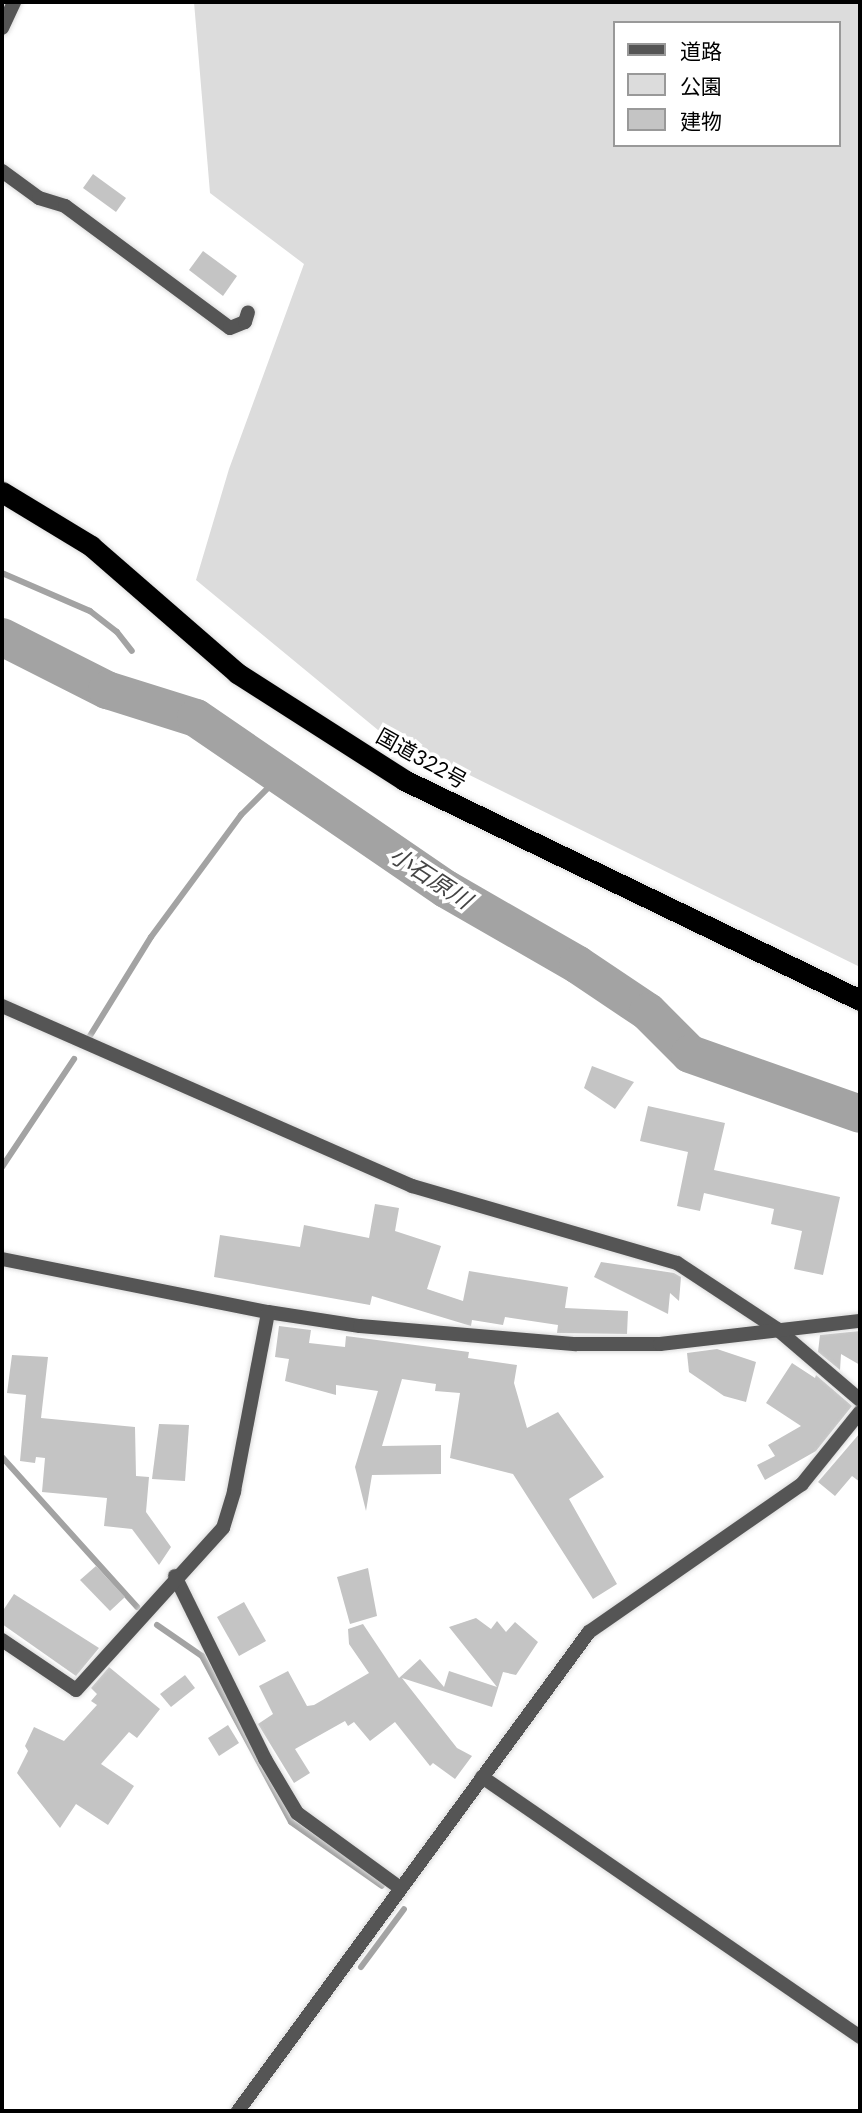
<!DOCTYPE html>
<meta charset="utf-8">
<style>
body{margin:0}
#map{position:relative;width:862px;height:2113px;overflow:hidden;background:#fff;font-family:Lato,"Noto Sans JP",sans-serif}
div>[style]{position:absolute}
.green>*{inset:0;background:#dcdcdc}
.stream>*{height:6px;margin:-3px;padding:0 3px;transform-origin:3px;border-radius:3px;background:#a3a3a3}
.river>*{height:38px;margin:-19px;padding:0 19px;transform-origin:19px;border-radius:19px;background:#a3a3a3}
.building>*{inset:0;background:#c4c4c4}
.roads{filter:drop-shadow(0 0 2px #dbdbdb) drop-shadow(0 0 2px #dbdbdb)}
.street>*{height:14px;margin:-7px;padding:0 7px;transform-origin:7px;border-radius:7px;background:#555}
.highway>*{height:21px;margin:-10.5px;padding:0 10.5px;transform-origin:10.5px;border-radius:10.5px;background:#000}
span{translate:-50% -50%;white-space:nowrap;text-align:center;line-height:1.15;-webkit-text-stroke:7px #fff;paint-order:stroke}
.street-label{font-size:21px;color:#000}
.water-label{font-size:23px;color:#444;font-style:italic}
.frame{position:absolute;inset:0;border:4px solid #000;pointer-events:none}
.legend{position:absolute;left:613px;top:21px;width:228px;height:126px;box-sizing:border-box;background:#fff;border:2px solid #999;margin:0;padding:9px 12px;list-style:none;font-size:21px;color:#000}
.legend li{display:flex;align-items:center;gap:14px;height:35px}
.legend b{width:35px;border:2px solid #999}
</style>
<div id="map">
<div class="green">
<div style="clip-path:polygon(evenodd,194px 2px,860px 2px,860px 967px,378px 730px,196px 580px,229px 469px,304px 264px,210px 193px,194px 2px,615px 23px,839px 23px,839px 145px,615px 145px,615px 23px)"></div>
</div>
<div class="stream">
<div style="left:2px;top:573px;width:96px;rotate:23.4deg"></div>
<div style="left:90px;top:611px;width:34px;rotate:38deg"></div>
<div style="left:117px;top:632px;width:24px;rotate:52deg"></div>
<div style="left:88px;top:1039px;width:120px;rotate:-58.3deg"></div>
<div style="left:151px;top:937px;width:152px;rotate:-53.6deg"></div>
<div style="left:241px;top:815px;width:58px;rotate:-45deg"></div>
<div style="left:2px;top:1167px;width:130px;rotate:-56.3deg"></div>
<div style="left:2px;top:1457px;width:202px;rotate:48deg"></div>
<div style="left:157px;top:1625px;width:55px;rotate:34.6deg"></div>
<div style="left:202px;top:1656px;width:188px;rotate:61.8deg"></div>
<div style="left:291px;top:1822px;width:111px;rotate:35.1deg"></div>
<div style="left:361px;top:1967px;width:72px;rotate:-53.4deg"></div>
</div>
<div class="river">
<div style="left:2px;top:637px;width:118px;rotate:26.8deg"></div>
<div style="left:107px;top:690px;width:93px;rotate:17.5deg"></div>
<div style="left:196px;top:718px;width:303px;rotate:34.4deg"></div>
<div style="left:446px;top:889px;width:152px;rotate:29.9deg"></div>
<div style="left:578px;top:965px;width:84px;rotate:33.9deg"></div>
<div style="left:648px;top:1012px;width:59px;rotate:45deg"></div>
<div style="left:690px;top:1054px;width:180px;rotate:19.4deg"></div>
</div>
<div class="building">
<div style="clip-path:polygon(93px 174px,126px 198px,116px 212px,83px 188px)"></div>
<div style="clip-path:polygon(203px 251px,237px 276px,223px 296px,189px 270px)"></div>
<div style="clip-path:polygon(592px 1066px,634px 1082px,615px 1109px,584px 1088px)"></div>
<div style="clip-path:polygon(648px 1106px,725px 1123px,714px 1170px,840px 1197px,823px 1275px,794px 1269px,802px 1231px,771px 1224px,774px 1209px,704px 1193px,700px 1211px,677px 1206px,688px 1152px,640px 1141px)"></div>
<div style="clip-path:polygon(375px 1204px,399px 1208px,395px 1231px,441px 1246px,427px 1289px,463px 1301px,469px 1271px,568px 1287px,565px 1308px,628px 1311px,627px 1334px,557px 1333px,558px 1325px,505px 1317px,503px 1325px,472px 1320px,471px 1326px,372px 1296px,370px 1305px,214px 1277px,220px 1235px,300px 1247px,304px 1225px,369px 1238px)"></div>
<div style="clip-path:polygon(601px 1262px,674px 1273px,681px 1277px,679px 1301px,670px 1293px,668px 1314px,594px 1277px)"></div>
<div style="clip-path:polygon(279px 1326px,311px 1330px,309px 1343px,345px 1347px,346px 1336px,469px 1352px,468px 1358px,517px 1365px,514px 1383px,527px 1428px,558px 1412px,604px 1477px,569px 1499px,617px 1584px,593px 1599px,513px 1474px,450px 1458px,460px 1393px,435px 1391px,436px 1384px,402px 1379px,382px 1446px,441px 1445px,441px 1474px,372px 1475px,366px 1511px,355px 1467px,378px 1391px,336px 1385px,336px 1395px,285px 1381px,289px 1359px,275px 1357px)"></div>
<div style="clip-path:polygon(860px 1331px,860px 1365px,841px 1354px,840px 1370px,818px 1352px,820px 1335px)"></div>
<div style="clip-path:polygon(717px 1349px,756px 1362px,746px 1402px,724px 1396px,689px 1372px,687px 1353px)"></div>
<div style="clip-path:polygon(12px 1355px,48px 1357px,41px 1418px,135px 1427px,136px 1476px,149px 1477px,146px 1512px,171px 1547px,159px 1565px,132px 1529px,104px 1526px,107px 1498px,42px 1492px,45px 1458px,36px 1457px,35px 1463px,20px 1461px,26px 1395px,7px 1393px)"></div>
<div style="clip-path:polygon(792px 1363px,815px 1378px,816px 1375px,852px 1406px,816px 1451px,765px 1480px,757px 1465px,775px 1456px,768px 1445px,801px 1426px,766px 1403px)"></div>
<div style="clip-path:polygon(159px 1424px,189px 1425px,185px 1481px,152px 1479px)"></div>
<div style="clip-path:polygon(860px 1433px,860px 1482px,852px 1476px,835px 1496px,818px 1482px)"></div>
<div style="clip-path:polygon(96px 1566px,125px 1597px,110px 1611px,80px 1580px)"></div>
<div style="clip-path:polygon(368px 1568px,377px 1616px,350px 1624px,337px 1577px)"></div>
<div style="clip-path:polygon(14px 1594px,99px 1648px,76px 1676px,2px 1624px,2px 1612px)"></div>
<div style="clip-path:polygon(244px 1602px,266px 1641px,239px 1656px,217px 1617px)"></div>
<div style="clip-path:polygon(476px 1618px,491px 1629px,497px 1621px,506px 1632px,515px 1622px,538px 1642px,516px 1675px,503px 1672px,492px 1707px,402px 1678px,457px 1748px,472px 1756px,455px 1779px,433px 1763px,430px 1766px,395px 1722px,370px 1741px,354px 1722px,348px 1726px,345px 1721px,295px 1749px,310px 1773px,294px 1783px,258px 1724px,273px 1714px,259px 1686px,288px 1671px,307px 1706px,314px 1705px,369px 1673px,349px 1644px,348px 1629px,363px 1624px,399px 1678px,420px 1659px,444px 1687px,449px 1671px,497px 1687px,449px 1627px)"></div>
<div style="clip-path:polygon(109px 1667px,160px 1709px,137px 1738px,129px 1732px,101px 1764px,134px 1786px,108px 1825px,76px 1804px,60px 1828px,17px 1773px,28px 1751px,25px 1746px,34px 1727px,64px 1741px,97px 1705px,91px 1701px,97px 1694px,91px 1688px)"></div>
<div style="clip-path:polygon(185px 1675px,195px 1688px,171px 1707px,160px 1694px)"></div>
<div style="clip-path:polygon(228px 1725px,239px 1743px,219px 1756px,208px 1738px)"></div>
</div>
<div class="roads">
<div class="street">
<div style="left:2px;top:28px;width:29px;rotate:-65deg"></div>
<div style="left:2px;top:171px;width:46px;rotate:36.1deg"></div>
<div style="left:39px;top:198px;width:27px;rotate:17deg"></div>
<div style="left:65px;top:206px;width:205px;rotate:36.5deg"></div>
<div style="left:230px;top:328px;width:16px;rotate:-22deg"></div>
<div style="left:245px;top:322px;width:10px;rotate:-73deg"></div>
<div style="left:2px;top:1006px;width:448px;rotate:23.7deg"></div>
<div style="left:412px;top:1186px;width:276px;rotate:16.2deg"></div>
<div style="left:677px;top:1263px;width:120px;rotate:33.4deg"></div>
<div style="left:777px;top:1329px;width:109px;rotate:40.5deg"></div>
<div style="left:2px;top:1259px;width:271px;rotate:11.3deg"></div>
<div style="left:268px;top:1312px;width:93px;rotate:8.7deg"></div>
<div style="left:360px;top:1326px;width:217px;rotate:4.8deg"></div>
<div style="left:576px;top:1344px;width:84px"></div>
<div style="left:660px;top:1344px;width:201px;rotate:-6.6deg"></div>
<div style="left:175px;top:1576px;width:204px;rotate:63.8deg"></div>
<div style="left:265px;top:1759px;width:63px;rotate:59.3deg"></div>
<div style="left:297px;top:1813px;width:126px;rotate:36deg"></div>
<div style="left:2px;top:1640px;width:89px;rotate:34deg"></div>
<div style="left:76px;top:1690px;width:219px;rotate:-47.8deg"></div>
<div style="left:223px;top:1528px;width:39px;rotate:-73deg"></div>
<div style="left:234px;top:1491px;width:182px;rotate:-79.2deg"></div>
<div style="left:482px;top:1777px;width:459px;rotate:34.5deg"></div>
<div style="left:238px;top:2111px;width:594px;rotate:-53.77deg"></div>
<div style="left:589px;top:1632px;width:259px;rotate:-34.8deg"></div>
<div style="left:802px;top:1484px;width:92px;rotate:-51.1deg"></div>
</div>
<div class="highway">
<div style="left:2px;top:492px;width:104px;rotate:31.2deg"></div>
<div style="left:91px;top:546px;width:194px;rotate:41deg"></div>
<div style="left:237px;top:673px;width:198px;rotate:32.6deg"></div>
<div style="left:404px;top:780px;width:506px;rotate:25.76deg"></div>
</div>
</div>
<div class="street-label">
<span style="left:422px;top:758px;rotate:29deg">国道322号</span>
</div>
<div class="water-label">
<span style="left:431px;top:877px;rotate:33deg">小石原川</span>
</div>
<div class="frame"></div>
<ul class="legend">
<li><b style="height:9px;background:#555"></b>道路</li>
<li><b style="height:19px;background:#dcdcdc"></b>公園</li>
<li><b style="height:19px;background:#c4c4c4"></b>建物</li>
</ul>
</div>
